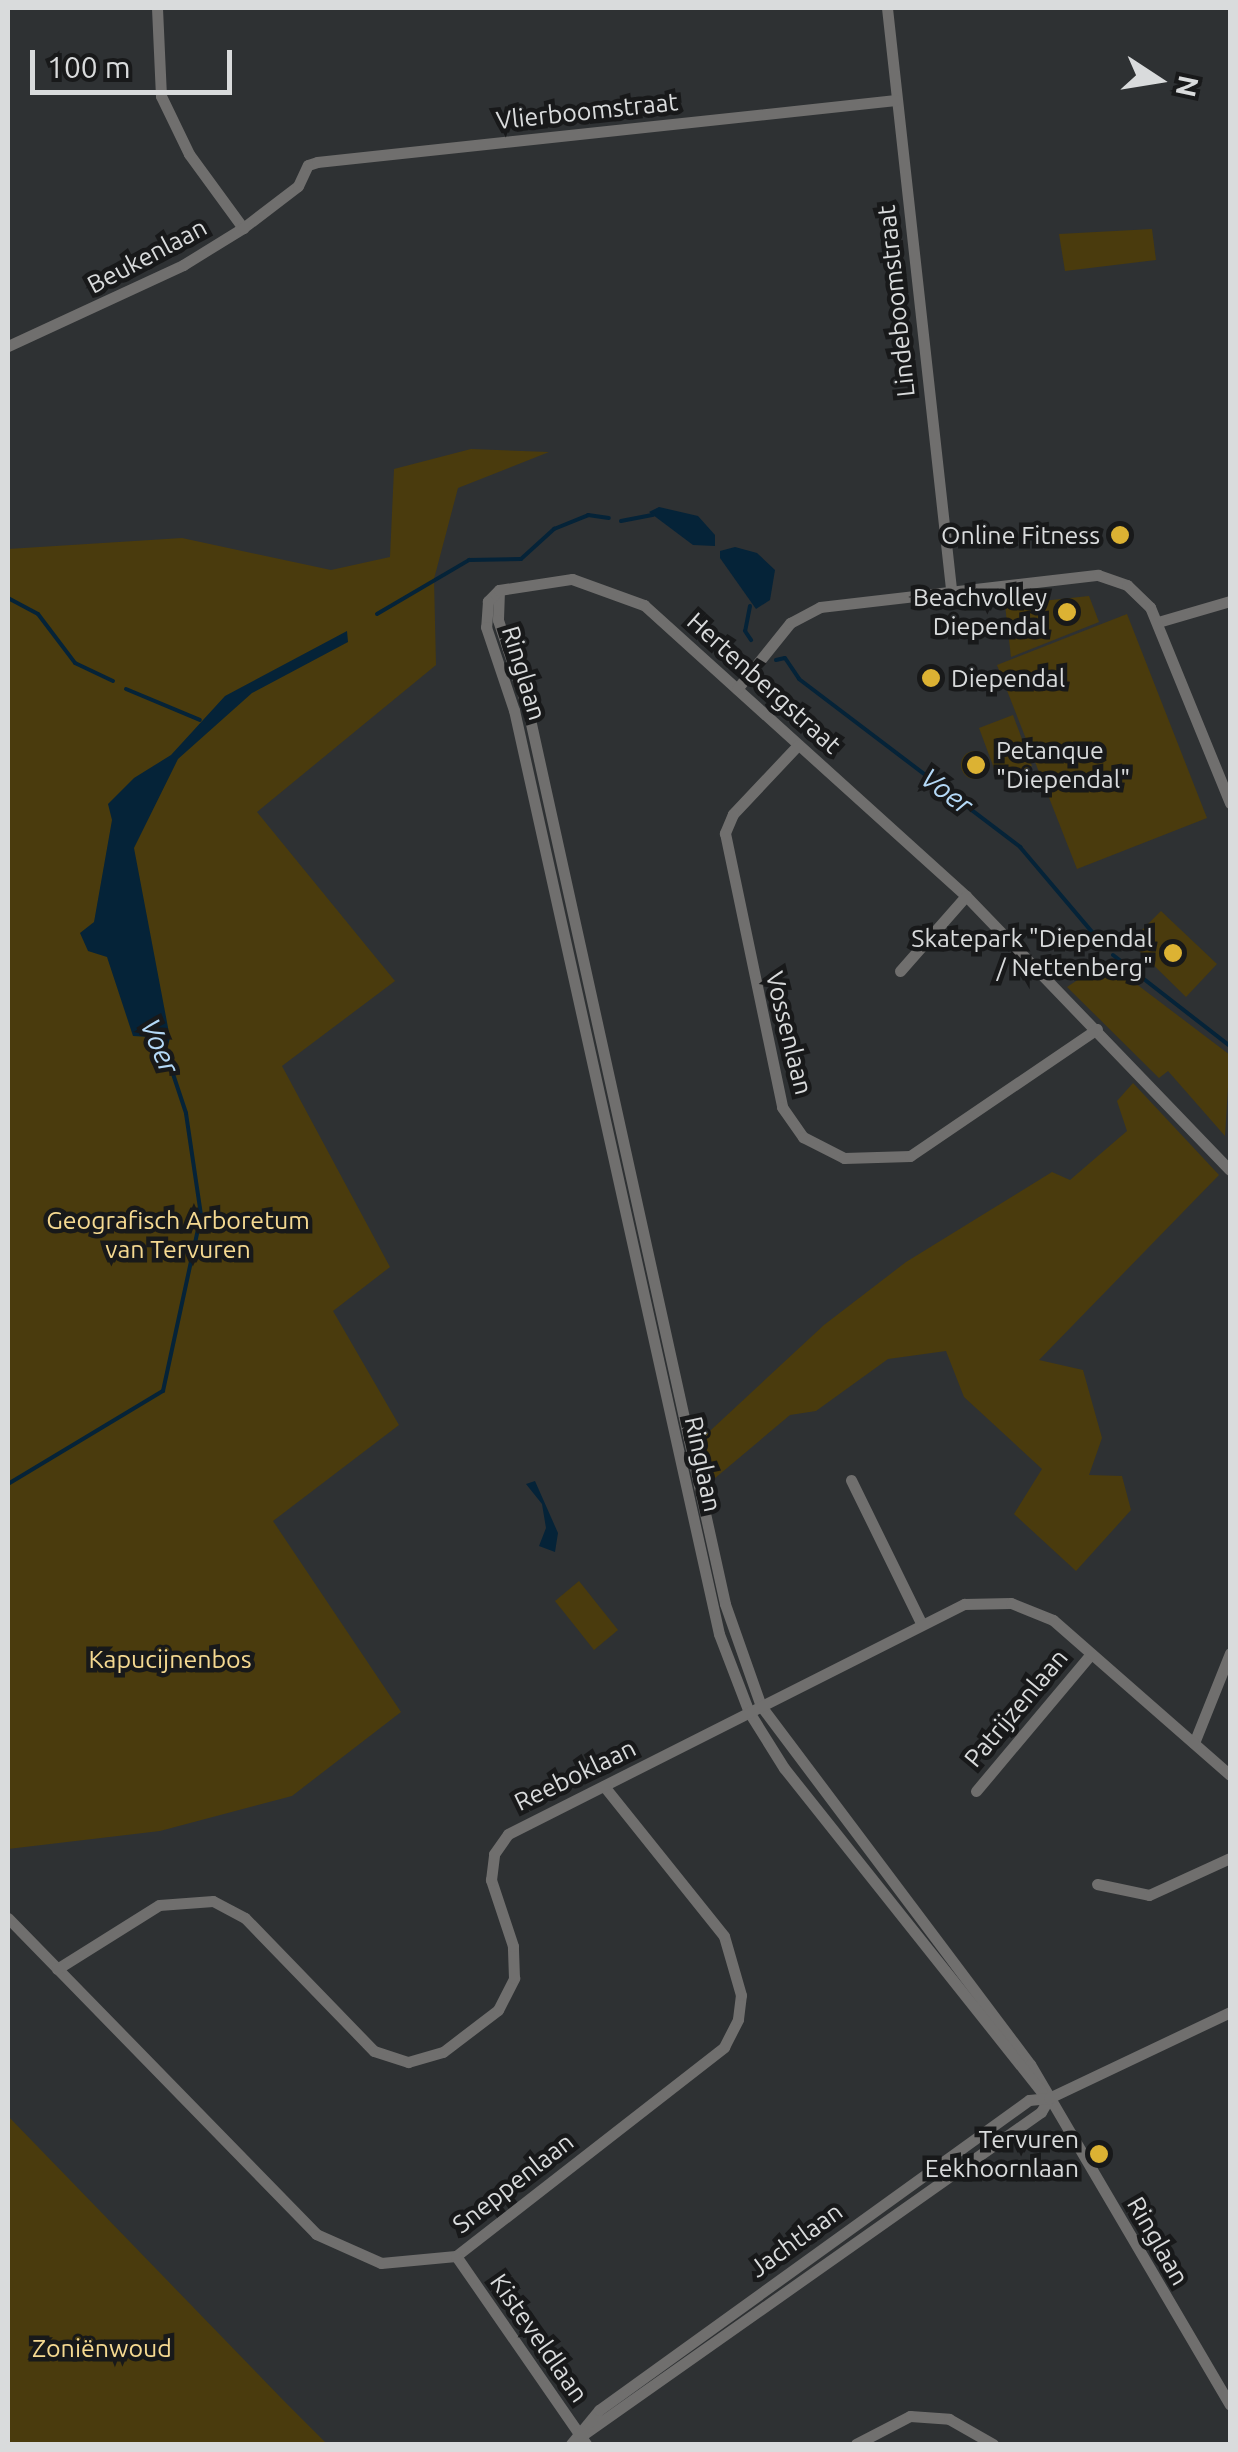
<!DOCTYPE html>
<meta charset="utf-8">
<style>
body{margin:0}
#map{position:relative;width:1238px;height:2452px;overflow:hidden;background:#2e3133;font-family:Ubuntu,sans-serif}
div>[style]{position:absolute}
.green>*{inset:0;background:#4a3b0d}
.round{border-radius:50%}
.water>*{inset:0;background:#052338}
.stream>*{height:4px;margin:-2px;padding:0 2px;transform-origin:2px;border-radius:2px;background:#052338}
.minor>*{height:11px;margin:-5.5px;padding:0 5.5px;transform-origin:5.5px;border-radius:5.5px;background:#706f6e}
.dots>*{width:28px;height:28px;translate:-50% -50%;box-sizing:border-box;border:5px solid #18191a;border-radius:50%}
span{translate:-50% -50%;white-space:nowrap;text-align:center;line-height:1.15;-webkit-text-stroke:9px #18191a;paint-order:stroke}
.street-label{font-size:25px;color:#d9dbdc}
.poi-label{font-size:25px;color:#d9dbdc}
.right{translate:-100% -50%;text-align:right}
.left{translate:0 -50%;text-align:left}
.park-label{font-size:25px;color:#f5d991}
.water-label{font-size:28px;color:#b4d9f7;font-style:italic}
.frame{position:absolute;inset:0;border:10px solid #d9dbdc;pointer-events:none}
.north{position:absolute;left:1108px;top:30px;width:100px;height:100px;-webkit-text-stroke:8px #18191a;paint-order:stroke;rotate:102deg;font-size:28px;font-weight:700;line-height:40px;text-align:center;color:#d9dbdc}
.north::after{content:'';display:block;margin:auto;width:35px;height:45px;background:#d9dbdc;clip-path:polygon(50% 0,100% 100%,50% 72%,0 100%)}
.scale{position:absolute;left:30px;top:50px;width:202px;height:45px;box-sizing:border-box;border:5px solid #d9dbdc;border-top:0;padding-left:12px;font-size:30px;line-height:35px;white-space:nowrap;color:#d9dbdc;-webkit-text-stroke:8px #18191a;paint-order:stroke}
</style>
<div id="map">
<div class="green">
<div style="clip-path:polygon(1152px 229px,1156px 260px,1065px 271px,1059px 234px)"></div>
<div style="clip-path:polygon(471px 449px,549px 452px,458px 488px,434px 579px,436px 665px,257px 812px,395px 981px,282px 1066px,390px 1267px,333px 1311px,399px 1425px,273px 1521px,401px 1712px,292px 1796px,160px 1831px,8px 1849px,8px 549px,182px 538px,331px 570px,390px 557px,394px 469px)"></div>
<div style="clip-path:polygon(1089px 596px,1099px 622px,1011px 657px,1005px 605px)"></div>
<div style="clip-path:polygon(1127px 614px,1207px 818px,1077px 869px,997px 665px)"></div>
<div style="clip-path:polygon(1013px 715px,1032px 766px,998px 779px,979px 728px)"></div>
<div class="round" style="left:961px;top:751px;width:28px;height:28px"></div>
<div style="clip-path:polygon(1161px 911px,1217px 964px,1186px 997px,1130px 942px)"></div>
<div style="clip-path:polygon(1106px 961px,1230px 1055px,1225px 1136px,1168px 1071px,1159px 1078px,1067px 987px)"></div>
<div style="clip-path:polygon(1133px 1083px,1219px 1175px,1039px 1360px,1083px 1370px,1102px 1438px,1089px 1475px,1122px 1476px,1131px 1510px,1076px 1571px,1014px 1514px,1042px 1469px,964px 1397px,946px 1351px,888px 1359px,816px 1411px,790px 1415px,708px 1484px,697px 1443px,824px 1325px,906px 1262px,1052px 1172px,1070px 1180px,1127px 1131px,1117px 1101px)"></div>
<div style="clip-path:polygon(579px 1581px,618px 1630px,594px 1650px,555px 1601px)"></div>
<div style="clip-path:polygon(8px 2116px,286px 2403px,327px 2444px,8px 2444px)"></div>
</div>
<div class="water">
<div style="clip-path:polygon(659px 507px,698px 516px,715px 535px,715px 546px,693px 545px,649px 512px)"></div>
<div style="clip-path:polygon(735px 547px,757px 553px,775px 570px,770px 600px,756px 609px,720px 558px,720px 551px)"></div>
<div style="clip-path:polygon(347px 631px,348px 642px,252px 693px,178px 759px,134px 848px,170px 1038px,164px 1060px,150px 1037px,133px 1036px,107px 957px,88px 951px,80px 933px,94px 922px,112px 820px,108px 804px,134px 778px,171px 755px,225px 696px)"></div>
<div style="clip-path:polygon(535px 1481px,558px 1533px,555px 1552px,539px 1546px,546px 1528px,542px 1504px,526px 1484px)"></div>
</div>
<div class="stream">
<div style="left:621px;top:521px;width:33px;rotate:-11deg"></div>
<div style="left:8px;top:598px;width:34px;rotate:28deg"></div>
<div style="left:38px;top:614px;width:61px;rotate:52.9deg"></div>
<div style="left:75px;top:663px;width:42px;rotate:25.3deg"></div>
<div style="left:750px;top:606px;width:25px;rotate:101deg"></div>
<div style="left:745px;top:631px;width:11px;rotate:56deg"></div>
<div style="left:377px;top:614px;width:107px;rotate:-30.4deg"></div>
<div style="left:469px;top:560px;width:52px;rotate:-1.1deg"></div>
<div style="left:521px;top:559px;width:45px;rotate:-42.3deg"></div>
<div style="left:554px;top:529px;width:37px;rotate:-22deg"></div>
<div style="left:588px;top:515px;width:21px;rotate:8deg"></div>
<div style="left:776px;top:660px;width:9px;rotate:-13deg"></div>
<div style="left:785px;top:658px;width:25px;rotate:56deg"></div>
<div style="left:799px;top:679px;width:278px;rotate:37.2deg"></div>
<div style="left:1020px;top:847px;width:128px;rotate:49.7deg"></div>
<div style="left:126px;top:689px;width:80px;rotate:22.7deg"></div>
<div style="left:1113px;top:955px;width:148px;rotate:37.9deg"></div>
<div style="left:8px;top:1484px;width:181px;rotate:-31deg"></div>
<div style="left:163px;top:1391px;width:180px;rotate:-77.8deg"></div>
<div style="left:201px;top:1215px;width:103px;rotate:-98.4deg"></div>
<div style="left:186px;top:1113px;width:60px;rotate:-108.4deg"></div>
</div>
<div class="minor">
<div style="left:157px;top:8px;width:88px;rotate:87.4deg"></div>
<div style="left:161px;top:96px;width:64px;rotate:64.2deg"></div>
<div style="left:189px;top:154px;width:92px;rotate:53.9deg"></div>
<div style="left:887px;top:8px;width:585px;rotate:83.71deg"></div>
<div style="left:8px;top:346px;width:193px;rotate:-24.8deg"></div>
<div style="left:183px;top:265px;width:70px;rotate:-31.7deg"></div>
<div style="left:243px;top:228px;width:69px;rotate:-37.4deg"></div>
<div style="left:298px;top:186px;width:23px;rotate:-65deg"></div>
<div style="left:308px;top:165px;width:9px;rotate:-18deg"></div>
<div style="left:317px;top:162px;width:582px;rotate:-6.11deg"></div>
<div style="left:499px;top:590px;width:30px;rotate:92deg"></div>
<div style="left:498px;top:620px;width:95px;rotate:71.6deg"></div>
<div style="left:528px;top:710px;width:915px;rotate:77.57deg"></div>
<div style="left:725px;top:1604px;width:108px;rotate:70.6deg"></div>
<div style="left:761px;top:1706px;width:448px;rotate:53.1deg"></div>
<div style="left:1030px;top:2064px;width:395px;rotate:59.6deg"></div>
<div style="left:499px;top:590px;width:16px;rotate:135deg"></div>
<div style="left:488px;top:601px;width:26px;rotate:94deg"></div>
<div style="left:486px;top:627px;width:88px;rotate:71.4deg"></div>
<div style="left:514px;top:710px;width:946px;rotate:77.49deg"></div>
<div style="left:719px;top:1634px;width:84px;rotate:69deg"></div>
<div style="left:749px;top:1712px;width:66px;rotate:58deg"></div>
<div style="left:784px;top:1768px;width:414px;rotate:51.5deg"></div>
<div style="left:499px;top:590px;width:74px;rotate:-8.6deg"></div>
<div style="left:572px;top:579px;width:77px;rotate:19.9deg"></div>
<div style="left:644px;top:605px;width:434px;rotate:42.1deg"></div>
<div style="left:966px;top:896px;width:380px;rotate:46.1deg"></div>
<div style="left:1158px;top:622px;width:75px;rotate:-16.3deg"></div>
<div style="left:737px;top:689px;width:85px;rotate:-51.2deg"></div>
<div style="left:790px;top:623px;width:34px;rotate:-28deg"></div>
<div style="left:820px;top:607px;width:280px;rotate:-6.6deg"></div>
<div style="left:1098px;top:575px;width:31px;rotate:19deg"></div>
<div style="left:1127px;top:585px;width:32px;rotate:44deg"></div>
<div style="left:1150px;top:607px;width:212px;rotate:67.8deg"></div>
<div style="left:798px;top:745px;width:95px;rotate:133.3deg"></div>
<div style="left:733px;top:814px;width:21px;rotate:113deg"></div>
<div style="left:725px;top:833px;width:280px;rotate:78.2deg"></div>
<div style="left:782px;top:1107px;width:37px;rotate:55deg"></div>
<div style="left:803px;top:1137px;width:46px;rotate:27.1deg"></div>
<div style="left:844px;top:1158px;width:66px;rotate:-1.7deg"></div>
<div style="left:910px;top:1156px;width:226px;rotate:-34.2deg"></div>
<div style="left:900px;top:971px;width:100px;rotate:-48.7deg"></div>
<div style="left:851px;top:1480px;width:159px;rotate:63.9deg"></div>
<div style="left:1194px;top:1743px;width:97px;rotate:-68.2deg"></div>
<div style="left:976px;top:1791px;width:179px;rotate:-50deg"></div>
<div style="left:1097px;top:1884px;width:53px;rotate:11.9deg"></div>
<div style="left:1149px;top:1895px;width:89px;rotate:-24.6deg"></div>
<div style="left:8px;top:1918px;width:441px;rotate:45.7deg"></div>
<div style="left:316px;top:2234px;width:71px;rotate:24deg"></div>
<div style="left:381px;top:2263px;width:75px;rotate:-5.3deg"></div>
<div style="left:456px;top:2256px;width:340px;rotate:-37.9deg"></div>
<div style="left:724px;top:2047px;width:31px;rotate:-63deg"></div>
<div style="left:738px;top:2019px;width:24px;rotate:-83deg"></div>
<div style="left:741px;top:1995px;width:61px;rotate:-106.1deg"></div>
<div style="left:724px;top:1936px;width:192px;rotate:-128.7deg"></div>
<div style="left:57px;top:1969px;width:120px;rotate:-32.1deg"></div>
<div style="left:159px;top:1905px;width:54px;rotate:-4.2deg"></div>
<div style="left:213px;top:1901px;width:36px;rotate:28deg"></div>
<div style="left:245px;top:1918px;width:185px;rotate:45.9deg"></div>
<div style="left:374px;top:2051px;width:36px;rotate:18deg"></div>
<div style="left:408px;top:2062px;width:36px;rotate:-16deg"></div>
<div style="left:443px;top:2052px;width:69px;rotate:-37.4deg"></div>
<div style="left:498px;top:2010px;width:36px;rotate:-63deg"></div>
<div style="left:514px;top:1978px;width:32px;rotate:-92deg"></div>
<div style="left:513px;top:1946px;width:70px;rotate:-108.4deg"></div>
<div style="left:491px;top:1880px;width:26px;rotate:-83deg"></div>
<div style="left:494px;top:1854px;width:24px;rotate:-55deg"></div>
<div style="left:508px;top:1834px;width:511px;rotate:-26.77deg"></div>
<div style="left:964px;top:1604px;width:47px;rotate:-1.2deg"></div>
<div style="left:1011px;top:1603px;width:45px;rotate:22deg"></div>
<div style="left:1053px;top:1620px;width:235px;rotate:41.2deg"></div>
<div style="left:456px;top:2256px;width:229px;rotate:55.3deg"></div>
<div style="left:584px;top:2434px;width:559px;rotate:-35.17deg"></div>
<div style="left:1041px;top:2112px;width:16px;rotate:-60deg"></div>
<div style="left:571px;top:2444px;width:44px;rotate:-50.5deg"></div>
<div style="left:599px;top:2410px;width:530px;rotate:-35.79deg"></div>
<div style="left:1029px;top:2100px;width:20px;rotate:-6deg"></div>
<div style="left:1049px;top:2098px;width:200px;rotate:-25.4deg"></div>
<div style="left:856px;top:2444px;width:61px;rotate:-27.4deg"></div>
<div style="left:910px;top:2416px;width:39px;rotate:4deg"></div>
<div style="left:949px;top:2419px;width:51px;rotate:29.6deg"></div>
</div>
<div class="dots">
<div style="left:1120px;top:535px;background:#dcb233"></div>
<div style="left:1067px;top:612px;background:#dcb233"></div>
<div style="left:931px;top:678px;background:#dcb233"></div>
<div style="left:976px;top:765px;background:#dcb233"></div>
<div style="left:1173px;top:953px;background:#dcb233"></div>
<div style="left:1099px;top:2154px;background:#dcb233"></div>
</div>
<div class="street-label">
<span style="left:587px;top:111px;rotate:-6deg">Vlierboomstraat</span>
<span style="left:147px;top:256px;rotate:-28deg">Beukenlaan</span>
<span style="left:896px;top:301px;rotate:-96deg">Lindeboomstraat</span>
<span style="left:524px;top:673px;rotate:73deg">Ringlaan</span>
<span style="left:764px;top:683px;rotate:42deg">Hertenbergstraat</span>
<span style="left:789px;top:1033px;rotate:76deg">Vossenlaan</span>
<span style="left:703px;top:1464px;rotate:78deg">Ringlaan</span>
<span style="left:1016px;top:1708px;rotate:-50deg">Patrijzenlaan</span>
<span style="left:575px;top:1775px;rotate:-26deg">Reeboklaan</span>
<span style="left:513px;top:2183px;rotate:-38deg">Sneppenlaan</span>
<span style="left:796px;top:2240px;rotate:-36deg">Jachtlaan</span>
<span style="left:1158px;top:2241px;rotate:60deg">Ringlaan</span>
<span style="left:539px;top:2338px;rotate:55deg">Kisteveldlaan</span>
</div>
<div class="poi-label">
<span class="right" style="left:1100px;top:535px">Online Fitness</span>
<span class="right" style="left:1047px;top:612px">Beachvolley<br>Diependal</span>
<span class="left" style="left:951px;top:678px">Diependal</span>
<span class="left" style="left:996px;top:765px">Petanque<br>"Diependal"</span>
<span class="right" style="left:1153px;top:953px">Skatepark "Diependal<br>/ Nettenberg"</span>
<span class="right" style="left:1079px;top:2154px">Tervuren<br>Eekhoornlaan</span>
</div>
<div class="park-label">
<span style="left:178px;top:1235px">Geografisch Arboretum<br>van Tervuren</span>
<span style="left:170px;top:1659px">Kapucijnenbos</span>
<span style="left:102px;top:2348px">Zoniënwoud</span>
</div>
<div class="water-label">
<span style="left:947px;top:791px;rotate:37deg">Voer</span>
<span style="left:160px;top:1046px;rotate:67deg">Voer</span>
</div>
<div class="frame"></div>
<div class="north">N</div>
<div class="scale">100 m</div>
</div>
